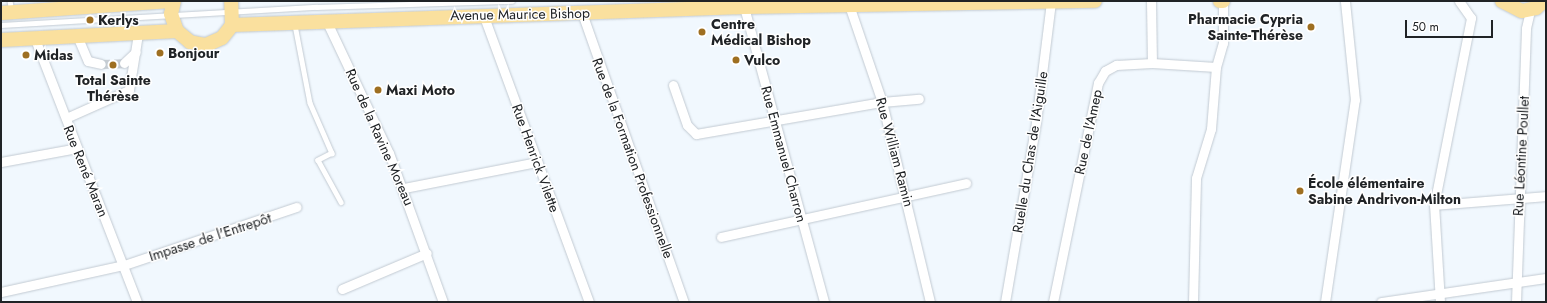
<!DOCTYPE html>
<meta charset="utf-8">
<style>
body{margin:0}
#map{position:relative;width:1547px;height:303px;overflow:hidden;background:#f1f8fe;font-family:Jost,sans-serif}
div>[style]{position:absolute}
.street-tunnel>*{height:9px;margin-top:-4.5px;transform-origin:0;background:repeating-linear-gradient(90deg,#c7cdd3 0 9px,transparent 0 13.5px)}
.roads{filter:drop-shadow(0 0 1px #c2cad2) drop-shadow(0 0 1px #c2cad2)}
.lane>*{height:4.5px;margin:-2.25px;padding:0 2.25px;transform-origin:2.25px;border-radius:2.25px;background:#fff}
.street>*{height:9px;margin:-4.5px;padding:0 4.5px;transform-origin:4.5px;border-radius:4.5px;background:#fff}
.primary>*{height:14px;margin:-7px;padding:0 7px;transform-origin:7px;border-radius:7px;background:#fae09e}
.dots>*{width:11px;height:11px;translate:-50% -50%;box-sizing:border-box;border:2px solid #fff;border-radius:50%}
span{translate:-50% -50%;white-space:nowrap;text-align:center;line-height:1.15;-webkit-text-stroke:3px #fff;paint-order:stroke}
.street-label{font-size:14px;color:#202326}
.poi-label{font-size:14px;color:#202326;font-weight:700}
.right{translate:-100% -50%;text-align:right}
.left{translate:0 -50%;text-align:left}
.frame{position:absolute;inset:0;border:2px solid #202326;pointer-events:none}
.scale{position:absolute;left:1405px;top:20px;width:88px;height:18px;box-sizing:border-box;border:2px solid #202326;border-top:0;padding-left:5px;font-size:12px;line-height:14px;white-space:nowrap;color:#202326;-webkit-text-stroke:3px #fff;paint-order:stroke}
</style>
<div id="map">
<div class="street-tunnel">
<div style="left:101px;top:64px;width:23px;rotate:-2deg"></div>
</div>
<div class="roads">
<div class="lane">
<div style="left:10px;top:1px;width:10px;rotate:79deg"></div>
<div style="left:1px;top:25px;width:316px;rotate:-3.3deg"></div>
<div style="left:316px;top:7px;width:196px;rotate:-1.8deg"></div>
<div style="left:295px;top:25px;width:79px;rotate:79.1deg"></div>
<div style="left:310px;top:103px;width:55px;rotate:66.3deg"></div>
<div style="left:332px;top:153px;width:16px;rotate:153deg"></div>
<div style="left:318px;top:160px;width:48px;rotate:61.3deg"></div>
</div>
<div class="street">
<div style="left:1151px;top:1px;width:62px;rotate:89.1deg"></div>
<div style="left:849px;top:5px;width:102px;rotate:71.2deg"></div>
<div style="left:882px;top:102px;width:206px;rotate:76.5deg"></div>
<div style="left:744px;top:7px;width:306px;rotate:74.8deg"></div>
<div style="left:582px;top:13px;width:306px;rotate:70.6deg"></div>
<div style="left:483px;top:14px;width:307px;rotate:69.8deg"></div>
<div style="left:326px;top:20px;width:147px;rotate:64.7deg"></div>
<div style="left:389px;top:153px;width:158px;rotate:70.1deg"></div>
<div style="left:78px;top:38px;width:25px;rotate:67deg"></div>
<div style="left:88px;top:61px;width:13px;rotate:13deg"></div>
<div style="left:35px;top:39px;width:282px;rotate:68.8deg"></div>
<div style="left:124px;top:63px;width:16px;rotate:-43deg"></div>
<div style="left:673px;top:85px;width:42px;rotate:70.7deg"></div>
<div style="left:687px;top:125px;width:13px;rotate:45deg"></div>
<div style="left:696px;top:134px;width:189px;rotate:-9.8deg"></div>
<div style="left:882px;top:102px;width:37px;rotate:-5deg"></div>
<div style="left:66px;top:118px;width:69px;rotate:-24deg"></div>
<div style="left:129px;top:90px;width:57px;rotate:-80.9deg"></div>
<div style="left:1px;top:162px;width:77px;rotate:-10.4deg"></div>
<div style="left:404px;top:188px;width:136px;rotate:-11.1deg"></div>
<div style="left:1434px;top:205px;width:112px;rotate:-4.6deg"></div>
<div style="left:721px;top:237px;width:251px;rotate:-12.4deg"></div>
<div style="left:342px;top:289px;width:92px;rotate:-23deg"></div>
<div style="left:1px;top:292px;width:126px;rotate:-12.4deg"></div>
<div style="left:124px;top:265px;width:182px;rotate:-18.6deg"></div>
<div style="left:1005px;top:302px;width:183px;rotate:-80.2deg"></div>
<div style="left:1036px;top:122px;width:122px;rotate:-82.9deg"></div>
<div style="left:1053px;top:302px;width:224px;rotate:-78.4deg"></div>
<div style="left:1098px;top:83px;width:14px;rotate:-60deg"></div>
<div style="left:1105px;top:71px;width:13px;rotate:-29deg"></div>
<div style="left:1116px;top:65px;width:36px;rotate:-3deg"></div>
<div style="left:1152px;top:63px;width:64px;rotate:3.6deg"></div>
<div style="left:1193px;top:302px;width:124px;rotate:-88.6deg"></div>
<div style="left:1196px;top:178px;width:51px;rotate:-73deg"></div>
<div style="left:1211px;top:129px;width:62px;rotate:-85.4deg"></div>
<div style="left:1216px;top:67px;width:25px;rotate:-74deg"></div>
<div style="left:1223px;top:43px;width:42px;rotate:-90deg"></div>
<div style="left:1325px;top:302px;width:204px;rotate:-81.6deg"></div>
<div style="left:1355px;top:100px;width:100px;rotate:-95.8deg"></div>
<div style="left:1381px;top:302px;width:167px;rotate:-8.3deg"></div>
<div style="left:1440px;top:302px;width:97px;rotate:-93.5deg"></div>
<div style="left:1434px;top:205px;width:191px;rotate:-78.8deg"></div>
<div style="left:1471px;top:18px;width:21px;rotate:-125deg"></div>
<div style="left:1516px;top:302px;width:274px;rotate:-87.9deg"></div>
<div style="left:1526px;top:28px;width:18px;rotate:-77deg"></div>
</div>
<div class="primary">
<div style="left:174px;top:1px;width:13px;rotate:103deg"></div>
<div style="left:171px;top:14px;width:18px;rotate:71deg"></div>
<div style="left:177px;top:31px;width:17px;rotate:40deg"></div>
<div style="left:190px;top:42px;width:16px;rotate:11deg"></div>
<div style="left:206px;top:45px;width:17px;rotate:-24deg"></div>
<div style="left:222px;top:38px;width:16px;rotate:-52deg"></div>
<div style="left:232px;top:25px;width:24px;rotate:-92deg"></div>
<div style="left:1220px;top:1px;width:3px"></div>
<div style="left:1502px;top:1px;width:22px;rotate:27deg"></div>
<div style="left:1522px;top:11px;width:14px;rotate:-12deg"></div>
<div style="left:1536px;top:8px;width:11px;rotate:-41deg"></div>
<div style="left:1px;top:13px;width:170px;rotate:-4deg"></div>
<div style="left:232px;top:25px;width:512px;rotate:-2.01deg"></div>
<div style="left:744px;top:7px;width:351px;rotate:-1deg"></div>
<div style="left:1px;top:40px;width:176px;rotate:-2.9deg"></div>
</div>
</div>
<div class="dots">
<div style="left:90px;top:20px;background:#9e6f21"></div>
<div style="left:1311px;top:27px;background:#9e6f21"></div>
<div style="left:702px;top:32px;background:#9e6f21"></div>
<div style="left:160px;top:53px;background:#9e6f21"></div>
<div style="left:26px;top:55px;background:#9e6f21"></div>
<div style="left:736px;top:60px;background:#9e6f21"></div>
<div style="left:113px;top:65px;background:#9e6f21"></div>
<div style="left:378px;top:90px;background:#9e6f21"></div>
<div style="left:1300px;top:191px;background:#9e6f21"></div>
</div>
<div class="street-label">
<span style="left:520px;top:14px;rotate:-1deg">Avenue Maurice Bishop</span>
<span style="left:1088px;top:132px;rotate:-78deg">Rue de l'Amep</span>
<span style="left:380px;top:137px;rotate:66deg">Rue de la Ravine Moreau</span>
<span style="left:895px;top:152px;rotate:75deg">Rue William Ramin</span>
<span style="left:1030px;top:152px;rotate:-81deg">Ruelle du Chas de l'Aiguille</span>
<span style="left:784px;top:154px;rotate:75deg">Rue Emmanuel Charron</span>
<span style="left:1521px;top:156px;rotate:-87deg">Rue Léontine Poullet</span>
<span style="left:536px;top:158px;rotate:70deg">Rue Henrick Vilette</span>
<span style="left:633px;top:158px;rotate:70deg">Rue de la Formation Professionnelle</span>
<span style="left:86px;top:171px;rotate:68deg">Rue René Maran</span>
<span style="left:210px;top:237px;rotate:-18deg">Impasse de l'Entrepôt</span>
</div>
<div class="poi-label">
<span class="right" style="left:1303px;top:27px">Pharmacie Cypria<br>Sainte-Thérèse</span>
<span class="left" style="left:98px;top:20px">Kerlys</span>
<span class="left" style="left:711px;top:32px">Centre<br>Médical Bishop</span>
<span class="left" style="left:168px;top:53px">Bonjour</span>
<span class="left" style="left:34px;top:55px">Midas</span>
<span class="left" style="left:744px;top:60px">Vulco</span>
<span style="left:113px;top:88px">Total Sainte<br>Thérèse</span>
<span class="left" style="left:386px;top:90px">Maxi Moto</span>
<span class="left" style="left:1308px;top:191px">École élémentaire<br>Sabine Andrivon-Milton</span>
</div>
<div class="frame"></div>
<div class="scale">50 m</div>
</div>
